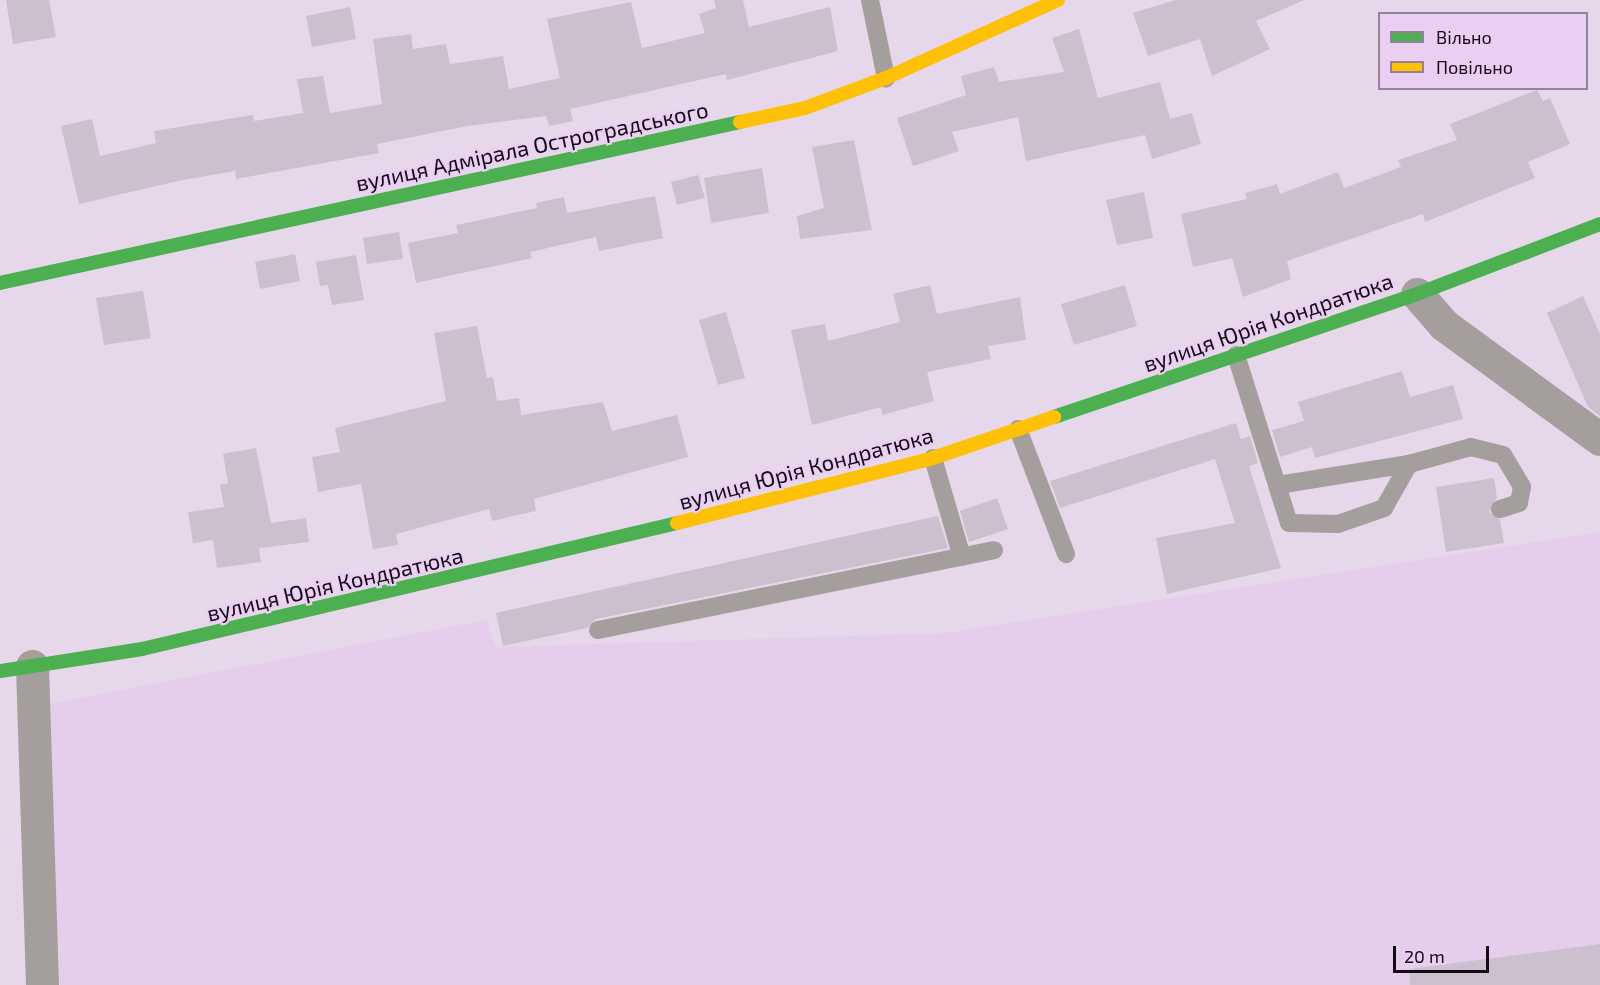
<!DOCTYPE html>
<meta charset="utf-8">
<style>
body{margin:0}
#map{position:relative;width:1600px;height:985px;overflow:hidden;background:#e6d7ea;font-family:"Exo 2",sans-serif}
div>[style]{position:absolute}
.built>*{inset:0;background:#e5ceec}
.building>*{inset:0;background:#ccc0cf}
.lane>*{height:18px;margin:-9px;padding:0 9px;transform-origin:9px;border-radius:9px;background:#a49e9d}
.street>*{height:33px;margin:-16.5px;padding:0 16.5px;transform-origin:16.5px;border-radius:16.5px;background:#a49e9d}
.fast>*{height:14px;margin:-7px;padding:0 7px;transform-origin:7px;border-radius:7px;background:#4caf50}
.slow>*{height:14px;margin:-7px;padding:0 7px;transform-origin:7px;border-radius:7px;background:#ffc107}
span{translate:-50% -50%;white-space:nowrap;text-align:center;line-height:1.15;-webkit-text-stroke:4.5px #eacff2;paint-order:stroke}
.street-label{font-size:22px;color:#140b17}
.legend{position:absolute;left:1378px;top:12px;width:210px;height:78px;box-sizing:border-box;background:#eacff2;border:2px solid #94819a;margin:0;padding:8px 10px;list-style:none;font-size:18px;color:#140b17}
.legend li{display:flex;align-items:center;gap:12px;height:30px}
.legend b{width:30px;border:2px solid #94819a}
.scale{position:absolute;left:1393px;top:946px;width:96px;height:27px;box-sizing:border-box;border:3px solid #140b17;border-top:0;padding-left:8px;font-size:18px;line-height:21px;white-space:nowrap;color:#140b17;-webkit-text-stroke:4px #eacff2;paint-order:stroke}
</style>
<div id="map">
<div class="built">
<div style="clip-path:polygon(1600px 532px,1600px 985px,60px 985px,40px 731px,48px 704px,486px 620px,496px 647px,945px 633px)"></div>
</div>
<div class="building">
<div style="clip-path:polygon(6px 0,49px 0,56px 37px,13px 44px)"></div>
<div style="clip-path:polygon(714px 0,743px 0,749px 27px,830px 7px,838px 51px,727px 80px,726px 74px,570px 109px,573px 121px,549px 126px,546px 116px,467px 126px,377px 144px,379px 153px,236px 179px,235px 171px,178px 181px,79px 204px,61px 126px,92px 119px,100px 156px,156px 143px,154px 131px,253px 115px,254px 121px,303px 113px,297px 79px,323px 76px,330px 113px,382px 104px,373px 39px,411px 34px,413px 49px,446px 44px,450px 64px,503px 56px,509px 89px,560px 78px,547px 19px,631px 2px,642px 48px,705px 33px,699px 14px,716px 8px)"></div>
<div style="clip-path:polygon(1175px 0,1304px 0,1256px 21px,1270px 49px,1212px 76px,1200px 39px,1148px 56px,1133px 13px)"></div>
<div style="clip-path:polygon(350px 7px,356px 39px,312px 47px,306px 16px)"></div>
<div style="clip-path:polygon(1079px 29px,1098px 98px,1160px 82px,1170px 119px,1192px 113px,1201px 144px,1152px 159px,1145px 135px,1026px 161px,1018px 117px,952px 132px,959px 151px,913px 166px,897px 118px,966px 95px,961px 76px,994px 67px,999px 82px,1064px 72px,1052px 38px)"></div>
<div style="clip-path:polygon(1537px 90px,1543px 101px,1550px 98px,1570px 144px,1528px 162px,1535px 178px,1425px 222px,1423px 214px,1287px 261px,1291px 279px,1243px 297px,1232px 258px,1193px 267px,1181px 214px,1247px 199px,1245px 193px,1277px 184px,1280px 194px,1338px 172px,1344px 188px,1401px 167px,1398px 160px,1457px 140px,1450px 124px)"></div>
<div style="clip-path:polygon(854px 140px,872px 230px,800px 239px,797px 216px,824px 208px,812px 147px)"></div>
<div style="clip-path:polygon(762px 168px,769px 213px,711px 223px,704px 178px)"></div>
<div style="clip-path:polygon(698px 175px,705px 198px,677px 205px,671px 182px)"></div>
<div style="clip-path:polygon(1144px 192px,1153px 238px,1117px 245px,1106px 200px)"></div>
<div style="clip-path:polygon(655px 196px,663px 238px,599px 251px,596px 237px,530px 252px,532px 258px,416px 283px,408px 243px,458px 233px,456px 225px,537px 208px,536px 203px,564px 197px,567px 213px)"></div>
<div style="clip-path:polygon(399px 232px,403px 259px,367px 264px,363px 238px)"></div>
<div style="clip-path:polygon(295px 254px,300px 281px,260px 289px,255px 262px)"></div>
<div style="clip-path:polygon(356px 255px,364px 300px,332px 305px,328px 285px,320px 286px,316px 262px)"></div>
<div style="clip-path:polygon(930px 285px,937px 314px,1020px 297px,1026px 340px,988px 346px,991px 359px,927px 372px,934px 401px,882px 415px,881px 407px,812px 425px,791px 330px,825px 324px,828px 341px,900px 322px,893px 294px)"></div>
<div style="clip-path:polygon(1125px 285px,1137px 326px,1074px 345px,1061px 304px)"></div>
<div style="clip-path:polygon(143px 291px,151px 338px,104px 345px,96px 298px)"></div>
<div style="clip-path:polygon(1583px 296px,1600px 334px,1600px 416px,1588px 407px,1547px 313px)"></div>
<div style="clip-path:polygon(726px 312px,745px 378px,718px 385px,699px 320px)"></div>
<div style="clip-path:polygon(477px 326px,487px 378px,493px 377px,497px 401px,519px 398px,521px 415px,603px 402px,612px 431px,677px 415px,688px 457px,534px 499px,536px 511px,492px 521px,489px 509px,396px 534px,398px 545px,373px 549px,361px 484px,318px 492px,312px 457px,340px 452px,335px 428px,446px 401px,434px 333px)"></div>
<div style="clip-path:polygon(1402px 371px,1410px 397px,1453px 385px,1463px 419px,1315px 458px,1312px 447px,1280px 457px,1272px 430px,1304px 421px,1298px 402px)"></div>
<div style="clip-path:polygon(1236px 423px,1241px 439px,1250px 436px,1258px 463px,1249px 466px,1281px 568px,1167px 594px,1156px 538px,1235px 523px,1215px 459px,1060px 508px,1050px 481px)"></div>
<div style="clip-path:polygon(256px 448px,271px 523px,306px 518px,309px 542px,259px 548px,261px 562px,217px 568px,213px 540px,193px 543px,188px 512px,224px 507px,220px 485px,228px 483px,223px 454px)"></div>
<div style="clip-path:polygon(1494px 478px,1497px 498px,1489px 512px,1500px 520px,1504px 543px,1446px 552px,1436px 487px)"></div>
<div style="clip-path:polygon(997px 498px,1008px 529px,969px 542px,960px 511px)"></div>
<div style="clip-path:polygon(938px 516px,948px 548px,596px 619px,587px 628px,503px 646px,496px 613px)"></div>
<div style="clip-path:polygon(1600px 944px,1600px 985px,1410px 985px,1409px 969px)"></div>
</div>
<div class="lane">
<div style="left:870px;top:0;width:80px;rotate:78.4deg"></div>
<div style="left:1236px;top:355px;width:176px;rotate:72.5deg"></div>
<div style="left:1289px;top:523px;width:49px;rotate:1.2deg"></div>
<div style="left:1338px;top:524px;width:49px;rotate:-19.2deg"></div>
<div style="left:1384px;top:508px;width:51px;rotate:-60.4deg"></div>
<div style="left:1409px;top:464px;width:64px;rotate:-15.3deg"></div>
<div style="left:1471px;top:447px;width:33px;rotate:14deg"></div>
<div style="left:1503px;top:455px;width:37px;rotate:59deg"></div>
<div style="left:1522px;top:487px;width:16px;rotate:101deg"></div>
<div style="left:1519px;top:503px;width:20px;rotate:162deg"></div>
<div style="left:1018px;top:429px;width:134px;rotate:69deg"></div>
<div style="left:933px;top:458px;width:103px;rotate:73.7deg"></div>
<div style="left:1278px;top:485px;width:133px;rotate:-9.1deg"></div>
<div style="left:598px;top:630px;width:404px;rotate:-11.4deg"></div>
</div>
<div class="street">
<div style="left:1417px;top:294px;width:41px;rotate:48.9deg"></div>
<div style="left:1444px;top:325px;width:193px;rotate:36.2deg"></div>
<div style="left:32px;top:666px;width:319px;rotate:88.2deg"></div>
</div>
<div class="fast">
<div style="left:0;top:283px;width:757px;rotate:-12.27deg"></div>
<div style="left:1054px;top:417px;width:383px;rotate:-18.7deg"></div>
<div style="left:1417px;top:294px;width:196px;rotate:-20.9deg"></div>
<div style="left:0;top:671px;width:144px;rotate:-8.8deg"></div>
<div style="left:142px;top:649px;width:550px;rotate:-13.25deg"></div>
</div>
<div class="slow">
<div style="left:740px;top:122px;width:66px;rotate:-12.2deg"></div>
<div style="left:805px;top:108px;width:86px;rotate:-20.3deg"></div>
<div style="left:886px;top:78px;width:189px;rotate:-24.4deg"></div>
<div style="left:677px;top:523px;width:264px;rotate:-14.2deg"></div>
<div style="left:933px;top:458px;width:128px;rotate:-18.7deg"></div>
</div>
<div class="street-label">
<span style="left:532px;top:146px;rotate:-12deg">вулиця Адмірала Остроградського</span>
<span style="left:1268px;top:322px;rotate:-19deg">вулиця Юрія Кондратюка</span>
<span style="left:806px;top:468px;rotate:-15deg">вулиця Юрія Кондратюка</span>
<span style="left:335px;top:584px;rotate:-13deg">вулиця Юрія Кондратюка</span>
</div>
<ul class="legend">
<li><b style="height:8px;background:#4caf50"></b>Вільно</li>
<li><b style="height:8px;background:#ffc107"></b>Повільно</li>
</ul>
<div class="scale">20 m</div>
</div>
